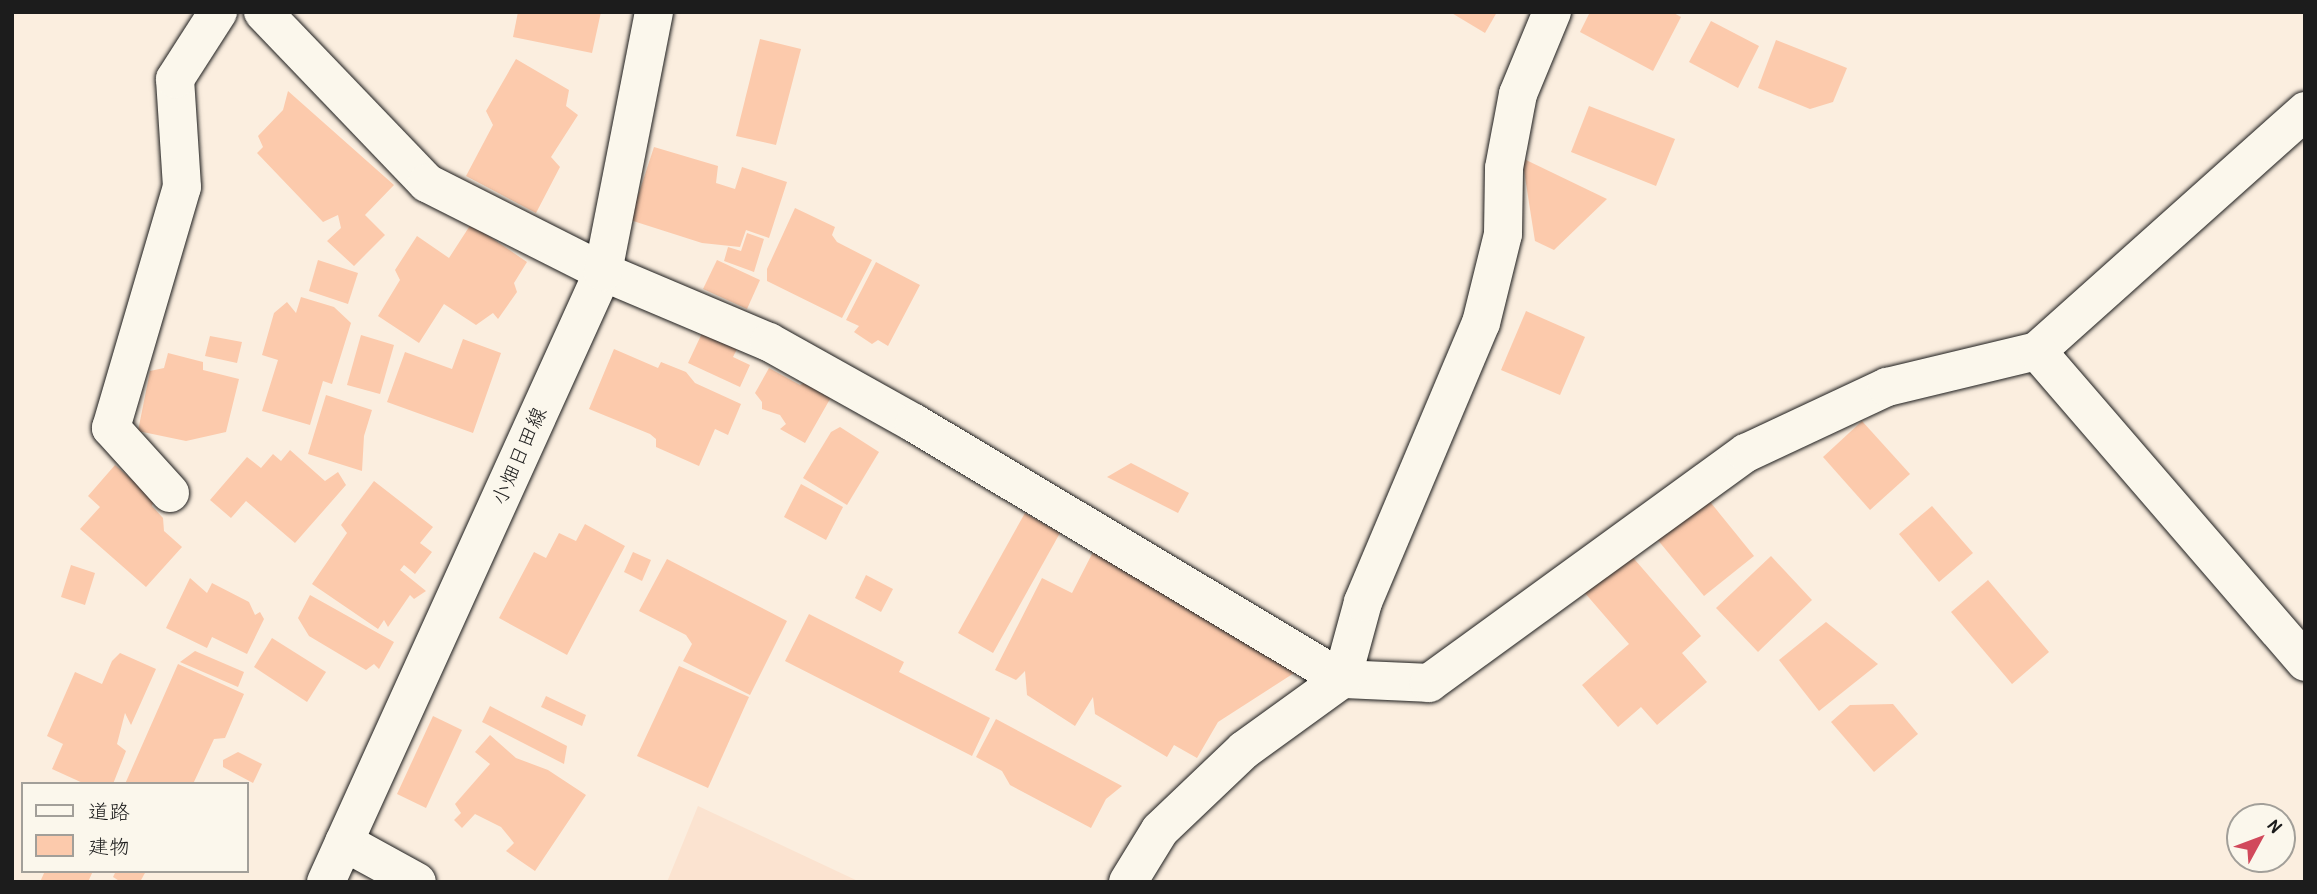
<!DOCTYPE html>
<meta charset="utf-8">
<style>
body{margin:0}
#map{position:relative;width:2317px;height:894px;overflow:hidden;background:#fbeedf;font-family:"Patrick Hand","Klee One",sans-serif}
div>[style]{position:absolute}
.built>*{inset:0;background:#fbe3d0}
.building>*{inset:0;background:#fccaac}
.roads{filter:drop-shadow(0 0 2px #1c1c1c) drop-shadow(0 0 2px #1c1c1c)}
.minor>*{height:38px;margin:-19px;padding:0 19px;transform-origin:19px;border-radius:19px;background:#fbf7ec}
.major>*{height:38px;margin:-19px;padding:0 19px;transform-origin:19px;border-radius:19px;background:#fbf7ec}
span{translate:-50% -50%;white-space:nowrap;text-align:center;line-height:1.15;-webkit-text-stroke:6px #fbf7ec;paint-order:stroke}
.street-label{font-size:21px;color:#1c1c1c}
.frame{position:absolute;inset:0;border:14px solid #1c1c1c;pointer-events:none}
.legend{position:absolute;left:21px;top:782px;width:228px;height:91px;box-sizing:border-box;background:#fbf7ec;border:2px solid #a29f99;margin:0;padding:9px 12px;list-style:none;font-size:21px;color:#1c1c1c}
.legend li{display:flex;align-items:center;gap:14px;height:35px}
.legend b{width:35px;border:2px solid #a29f99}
.north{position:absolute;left:2226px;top:803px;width:70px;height:70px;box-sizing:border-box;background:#fbf7ec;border:2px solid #a29f99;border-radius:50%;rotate:49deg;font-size:19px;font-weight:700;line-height:28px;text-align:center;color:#1c1c1c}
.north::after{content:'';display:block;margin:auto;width:24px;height:32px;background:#d1495b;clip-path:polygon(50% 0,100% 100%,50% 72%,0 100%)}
</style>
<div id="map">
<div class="built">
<div style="clip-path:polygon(698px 806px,860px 882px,667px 882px)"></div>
</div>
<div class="building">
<div style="clip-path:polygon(518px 12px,601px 12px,592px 53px,513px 37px)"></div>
<div style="clip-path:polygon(1450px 12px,1497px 12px,1485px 33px)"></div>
<div style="clip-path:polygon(1590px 12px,1672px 12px,1681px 17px,1653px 71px,1580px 32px)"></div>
<div style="clip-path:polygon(1711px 21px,1759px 46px,1738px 88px,1689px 62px)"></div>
<div style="clip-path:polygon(760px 39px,801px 49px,776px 145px,736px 136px)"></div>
<div style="clip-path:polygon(1776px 40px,1847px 68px,1833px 102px,1810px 109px,1758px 88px)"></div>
<div style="clip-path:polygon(516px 59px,569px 90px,566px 106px,578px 115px,551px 157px,560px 167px,536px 213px,466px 176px,493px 125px,486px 111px)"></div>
<div style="clip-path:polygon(288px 91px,394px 185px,365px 215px,385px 235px,354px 266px,327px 241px,341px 228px,338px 215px,323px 222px,257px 153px,263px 147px,258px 136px,283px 110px)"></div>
<div style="clip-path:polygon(1589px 106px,1675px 139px,1656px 186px,1571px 152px)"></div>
<div style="clip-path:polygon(654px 147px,718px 166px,716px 183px,735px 189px,742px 167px,787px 182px,769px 238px,746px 230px,740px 247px,702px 243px,630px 220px)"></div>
<div style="clip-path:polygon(1522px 158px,1607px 199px,1554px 250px,1535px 241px)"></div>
<div style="clip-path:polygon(795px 208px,835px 227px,832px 235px,837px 242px,872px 260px,842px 318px,767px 281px,767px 269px)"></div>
<div style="clip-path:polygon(471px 224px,527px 262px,514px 283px,517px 292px,498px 319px,493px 313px,476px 325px,444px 304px,419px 343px,378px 316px,400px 280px,395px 270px,417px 236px,449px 258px)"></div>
<div style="clip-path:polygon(747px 233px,764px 239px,754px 272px,724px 261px,728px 247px,741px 251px)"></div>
<div style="clip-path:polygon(318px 260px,358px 273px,348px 304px,309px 291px)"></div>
<div style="clip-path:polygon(717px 260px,760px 280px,747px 309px,703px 289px)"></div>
<div style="clip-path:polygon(876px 262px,920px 285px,888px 346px,878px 340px,872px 344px,854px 332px,859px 326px,846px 320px)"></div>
<div style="clip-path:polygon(301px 297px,334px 307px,351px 323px,332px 384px,323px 381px,310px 425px,262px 411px,278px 360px,262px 355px,274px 313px,287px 302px,296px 313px)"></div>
<div style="clip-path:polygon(1526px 311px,1585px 337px,1560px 395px,1501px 370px)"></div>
<div style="clip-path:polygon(704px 329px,739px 345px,733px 357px,750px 365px,740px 387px,688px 363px)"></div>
<div style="clip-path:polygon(361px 335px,394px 345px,380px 394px,347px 385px)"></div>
<div style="clip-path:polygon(210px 336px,242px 342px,237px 363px,205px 356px)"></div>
<div style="clip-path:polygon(463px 339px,501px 353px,473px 433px,387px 402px,405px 352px,452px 369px)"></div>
<div style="clip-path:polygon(614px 349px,658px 368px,661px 362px,686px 372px,695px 383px,741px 404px,728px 435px,715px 429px,699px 466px,656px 447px,656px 439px,650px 434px,589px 409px)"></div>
<div style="clip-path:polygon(168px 353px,203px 362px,203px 370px,239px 379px,226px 432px,186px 441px,138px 431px,150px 371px,164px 368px)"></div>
<div style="clip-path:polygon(769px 368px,800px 385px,810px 379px,834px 392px,805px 443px,780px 429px,786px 424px,780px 415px,762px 409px,762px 402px,755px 393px)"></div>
<div style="clip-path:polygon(326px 395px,372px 410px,364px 436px,362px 471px,308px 454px)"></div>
<div style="clip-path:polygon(1862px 421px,1910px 474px,1870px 510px,1823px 457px)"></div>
<div style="clip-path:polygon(840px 427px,879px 452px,847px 505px,803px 478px,831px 432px)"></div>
<div style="clip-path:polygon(290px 450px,325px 481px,338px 472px,346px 485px,295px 543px,246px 501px,231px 518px,210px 500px,247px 457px,261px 468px,273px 454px,281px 461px)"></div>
<div style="clip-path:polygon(1131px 463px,1189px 493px,1178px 513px,1107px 477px)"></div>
<div style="clip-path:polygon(115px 465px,154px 499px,152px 506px,163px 518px,164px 531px,182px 547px,146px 587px,80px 529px,100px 507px,88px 496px)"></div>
<div style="clip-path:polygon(374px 481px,433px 527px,420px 543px,432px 552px,415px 574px,404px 565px,400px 570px,426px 591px,414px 599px,410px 595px,388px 627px,384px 620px,378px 629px,312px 584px,347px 533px,341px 525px)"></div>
<div style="clip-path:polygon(801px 484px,843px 507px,826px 540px,784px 517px)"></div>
<div style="clip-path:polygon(1707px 498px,1754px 556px,1704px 596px,1657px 539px)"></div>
<div style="clip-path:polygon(1932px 506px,1973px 553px,1939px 582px,1899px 534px)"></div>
<div style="clip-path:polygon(1025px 513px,1060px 533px,993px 653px,958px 633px)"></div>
<div style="clip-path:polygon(585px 524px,625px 546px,567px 655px,499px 618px,534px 552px,546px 558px,559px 533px,576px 541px)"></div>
<div style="clip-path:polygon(1623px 546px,1701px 636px,1682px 653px,1707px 682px,1657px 725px,1641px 707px,1618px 727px,1582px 685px,1629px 644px,1578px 585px)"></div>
<div style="clip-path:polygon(633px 552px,651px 560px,642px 581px,624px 572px)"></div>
<div style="clip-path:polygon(1093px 552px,1305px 666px,1218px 722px,1197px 758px,1174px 745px,1167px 757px,1095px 714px,1093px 697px,1075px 726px,1027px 695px,1025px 671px,1016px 680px,995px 670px,1042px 578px,1072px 593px)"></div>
<div style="clip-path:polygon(1771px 556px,1812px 600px,1758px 652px,1716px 608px)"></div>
<div style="clip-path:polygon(667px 559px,787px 621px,750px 695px,683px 661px,692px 644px,686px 635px,639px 611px)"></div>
<div style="clip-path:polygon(71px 565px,95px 573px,85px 605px,61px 597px)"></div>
<div style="clip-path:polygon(866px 575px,893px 589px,881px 612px,855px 598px)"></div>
<div style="clip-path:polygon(190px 578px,207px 593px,212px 583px,249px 602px,255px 615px,260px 612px,264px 619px,247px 654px,212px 637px,207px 648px,166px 628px)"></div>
<div style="clip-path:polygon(1988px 580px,2049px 652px,2012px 684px,1951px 612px)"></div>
<div style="clip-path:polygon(310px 595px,394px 642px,379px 669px,374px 664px,366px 670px,309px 636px,298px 618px)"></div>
<div style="clip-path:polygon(809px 614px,904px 662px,899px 672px,990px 718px,972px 756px,785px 661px)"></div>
<div style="clip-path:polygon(1826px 622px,1878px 664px,1819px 711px,1779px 660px)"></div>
<div style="clip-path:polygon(272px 638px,326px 672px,307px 702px,254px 667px)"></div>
<div style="clip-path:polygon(195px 651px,244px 672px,238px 687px,180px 662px)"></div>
<div style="clip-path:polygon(120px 653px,156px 669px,131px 725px,125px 713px,117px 744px,126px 751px,113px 784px,85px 784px,52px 769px,63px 744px,47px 736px,75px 672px,102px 684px,112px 661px)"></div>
<div style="clip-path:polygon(178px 664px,244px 694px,225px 738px,214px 739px,193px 784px,125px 784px)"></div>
<div style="clip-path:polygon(679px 666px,749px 697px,708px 788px,637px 756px)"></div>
<div style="clip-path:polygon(546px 696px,586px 715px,582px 726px,541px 707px)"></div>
<div style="clip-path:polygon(1893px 704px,1918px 734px,1874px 772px,1831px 722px,1850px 705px)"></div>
<div style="clip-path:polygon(490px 706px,567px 746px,564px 764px,482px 722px)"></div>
<div style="clip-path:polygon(433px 716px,462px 730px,426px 808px,397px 794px)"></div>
<div style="clip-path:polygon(996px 719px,1122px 786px,1106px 799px,1091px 828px,1010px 785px,1002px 771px,976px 757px)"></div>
<div style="clip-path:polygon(490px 735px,516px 758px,548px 770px,586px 795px,535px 871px,506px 851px,514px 843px,501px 827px,475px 814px,462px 828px,454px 820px,461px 813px,455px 804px,490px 764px,475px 752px)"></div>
<div style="clip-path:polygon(238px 752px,262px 764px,253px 783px,223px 767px,223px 760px)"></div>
<div style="clip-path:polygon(45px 871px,93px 871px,88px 882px,40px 882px)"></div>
<div style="clip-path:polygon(116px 871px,146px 871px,140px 882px,121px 882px,113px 877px)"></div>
</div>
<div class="roads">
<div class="minor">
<div style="left:263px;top:12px;width:237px;rotate:46.2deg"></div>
<div style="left:427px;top:183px;width:197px;rotate:26.8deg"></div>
<div style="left:603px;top:272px;width:180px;rotate:22.9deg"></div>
<div style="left:769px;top:342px;width:166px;rotate:29.2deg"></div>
<div style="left:914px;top:423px;width:499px;rotate:30.9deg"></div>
<div style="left:1342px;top:679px;width:87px;rotate:2.6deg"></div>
<div style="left:1429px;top:683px;width:392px;rotate:-36deg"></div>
<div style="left:1746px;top:453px;width:156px;rotate:-25.1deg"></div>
<div style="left:1887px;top:387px;width:154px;rotate:-13.5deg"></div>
<div style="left:2037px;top:351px;width:360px;rotate:-41.8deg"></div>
<div style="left:2037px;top:351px;width:411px;rotate:49.2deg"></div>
<div style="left:170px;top:493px;width:88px;rotate:-132.2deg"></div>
<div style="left:111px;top:428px;width:251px;rotate:-73.6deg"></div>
<div style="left:182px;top:187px;width:108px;rotate:-93.7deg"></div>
<div style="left:175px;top:79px;width:80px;rotate:-57.3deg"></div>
<div style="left:344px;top:842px;width:83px;rotate:28.7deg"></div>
<div style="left:1128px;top:882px;width:61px;rotate:-58.4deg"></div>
<div style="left:1160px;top:830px;width:116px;rotate:-43.6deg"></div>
<div style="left:1244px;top:750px;width:121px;rotate:-35.9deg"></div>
<div style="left:1342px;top:679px;width:80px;rotate:-74.7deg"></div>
<div style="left:1363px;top:602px;width:303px;rotate:-67.1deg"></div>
<div style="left:1481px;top:323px;width:92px;rotate:-76.1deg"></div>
<div style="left:1503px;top:234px;width:66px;rotate:-89.1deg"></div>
<div style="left:1504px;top:168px;width:75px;rotate:-79.3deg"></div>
<div style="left:1518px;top:94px;width:89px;rotate:-67.5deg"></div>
</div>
<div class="major">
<div style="left:326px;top:882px;width:670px;rotate:-65.58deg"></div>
<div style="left:603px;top:272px;width:265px;rotate:-78.9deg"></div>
</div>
</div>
<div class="street-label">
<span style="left:519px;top:456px;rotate:-66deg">小畑日田線</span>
</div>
<div class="frame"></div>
<ul class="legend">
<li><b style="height:9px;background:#fbf7ec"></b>道路</li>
<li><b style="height:19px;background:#fccaac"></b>建物</li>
</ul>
<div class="north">N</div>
</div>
